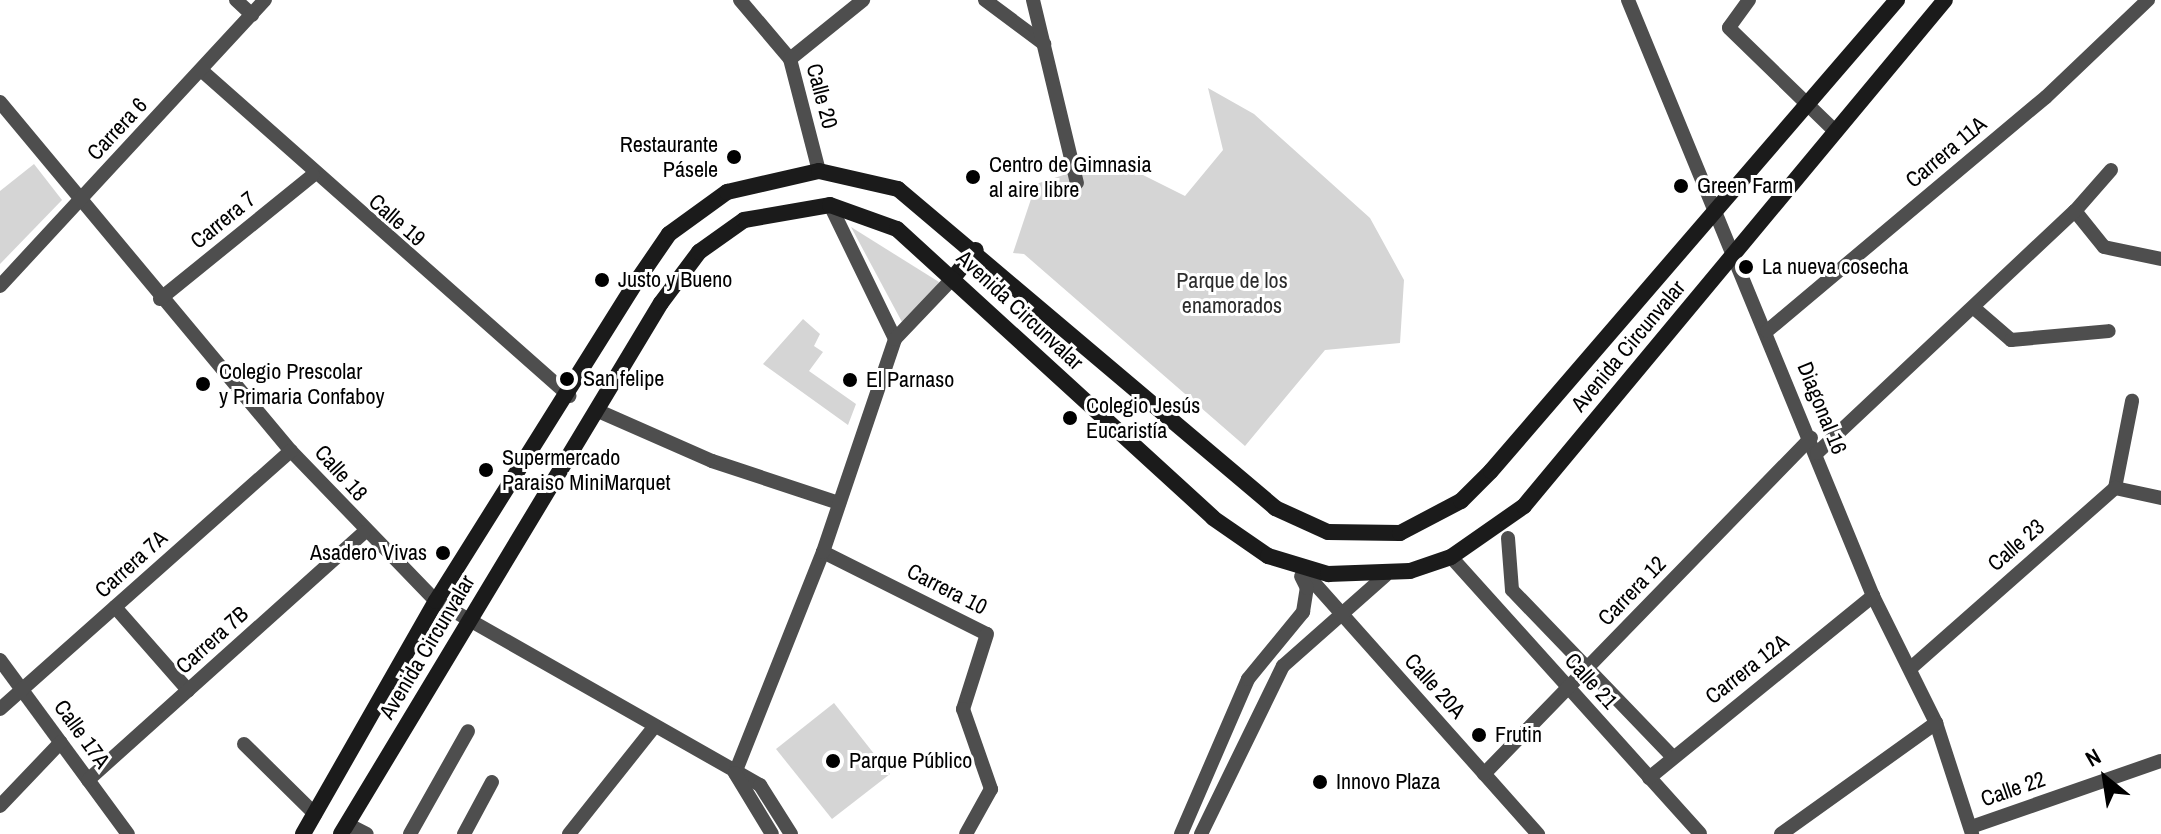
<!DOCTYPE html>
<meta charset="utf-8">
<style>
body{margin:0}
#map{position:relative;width:2161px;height:834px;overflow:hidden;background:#fff;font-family:"Archivo Narrow",sans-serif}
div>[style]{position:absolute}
.green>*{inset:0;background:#d5d5d5}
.street>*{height:14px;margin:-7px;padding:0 7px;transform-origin:7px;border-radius:7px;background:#4e4e4e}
.secondary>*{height:16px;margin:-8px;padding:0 8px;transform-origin:8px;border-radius:8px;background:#1b1b1b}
.dots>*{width:22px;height:22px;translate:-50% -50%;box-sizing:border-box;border:4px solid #fff;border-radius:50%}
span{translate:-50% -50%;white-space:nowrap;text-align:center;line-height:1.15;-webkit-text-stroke:6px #fff;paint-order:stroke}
.street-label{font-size:22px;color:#000}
.poi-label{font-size:22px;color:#000}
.right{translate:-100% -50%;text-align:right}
.left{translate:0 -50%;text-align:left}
.park-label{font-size:22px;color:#2c2c2c}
.north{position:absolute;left:2065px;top:738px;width:80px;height:80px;-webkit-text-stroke:6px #fff;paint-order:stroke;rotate:330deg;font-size:22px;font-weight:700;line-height:32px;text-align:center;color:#000}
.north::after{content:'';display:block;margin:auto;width:28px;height:36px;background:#000;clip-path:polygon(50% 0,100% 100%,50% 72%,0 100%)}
</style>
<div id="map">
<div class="green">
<div style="clip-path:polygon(1208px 88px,1254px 114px,1370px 218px,1404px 280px,1400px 343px,1325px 350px,1245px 446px,1024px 254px,1013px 253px,1036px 184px,1100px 163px,1127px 167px,1185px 196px,1223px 150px)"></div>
<div style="clip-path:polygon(34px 164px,62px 200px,0 264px,0 191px)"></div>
<div style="clip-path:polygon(851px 227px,939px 282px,926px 304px,902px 322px)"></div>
<div style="clip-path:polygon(803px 319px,820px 334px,814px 346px,823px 352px,809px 371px,856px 404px,848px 425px,763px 364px)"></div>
<div style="clip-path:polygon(834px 703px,890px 774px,832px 819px,776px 749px)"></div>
</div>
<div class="street">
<div style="left:236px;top:0;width:22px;rotate:43deg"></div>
<div style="left:740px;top:0;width:77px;rotate:49.7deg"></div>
<div style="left:790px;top:59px;width:116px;rotate:75.5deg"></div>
<div style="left:985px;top:0;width:74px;rotate:36.7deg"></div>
<div style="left:1033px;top:0;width:188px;rotate:76.5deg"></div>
<div style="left:1628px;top:0;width:644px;rotate:67.65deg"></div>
<div style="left:1873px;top:596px;width:142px;rotate:63.6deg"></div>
<div style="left:1936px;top:723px;width:117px;rotate:72deg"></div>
<div style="left:1749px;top:0;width:34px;rotate:126deg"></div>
<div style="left:1729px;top:28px;width:149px;rotate:44.2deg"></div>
<div style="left:790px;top:59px;width:94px;rotate:-38.9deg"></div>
<div style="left:201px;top:70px;width:492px;rotate:41.5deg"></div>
<div style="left:0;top:102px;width:454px;rotate:50.2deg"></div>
<div style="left:291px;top:451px;width:209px;rotate:46deg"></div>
<div style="left:436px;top:601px;width:373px;rotate:29.6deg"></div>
<div style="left:760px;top:785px;width:58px;rotate:57.7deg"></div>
<div style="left:2111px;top:170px;width:55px;rotate:131.3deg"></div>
<div style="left:2075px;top:211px;width:46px;rotate:51.1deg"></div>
<div style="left:2104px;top:247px;width:58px;rotate:11.9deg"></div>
<div style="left:830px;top:205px;width:149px;rotate:64.1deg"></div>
<div style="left:0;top:286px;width:390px;rotate:-47.2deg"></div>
<div style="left:160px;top:299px;width:197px;rotate:-39deg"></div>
<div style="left:1974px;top:308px;width:49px;rotate:40.9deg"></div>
<div style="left:2011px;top:340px;width:98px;rotate:-5.2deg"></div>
<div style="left:1767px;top:331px;width:364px;rotate:-40deg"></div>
<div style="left:2046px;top:97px;width:141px;rotate:-43.6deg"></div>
<div style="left:596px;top:410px;width:127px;rotate:23.7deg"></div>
<div style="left:712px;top:461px;width:134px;rotate:18.3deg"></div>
<div style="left:1817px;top:453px;width:354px;rotate:-43.2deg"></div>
<div style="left:2115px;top:488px;width:89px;rotate:-78.9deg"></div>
<div style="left:2115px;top:488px;width:47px;rotate:12.3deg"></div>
<div style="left:1508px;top:538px;width:52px;rotate:85.6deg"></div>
<div style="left:1512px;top:590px;width:231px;rotate:46.1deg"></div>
<div style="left:823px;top:552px;width:183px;rotate:26.6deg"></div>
<div style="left:987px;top:634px;width:79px;rotate:107.7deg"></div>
<div style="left:963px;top:709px;width:85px;rotate:70.7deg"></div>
<div style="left:991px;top:789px;width:51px;rotate:119.1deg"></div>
<div style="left:1451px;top:557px;width:372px;rotate:48deg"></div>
<div style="left:1300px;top:567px;width:358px;rotate:48.3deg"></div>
<div style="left:115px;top:607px;width:111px;rotate:48.7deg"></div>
<div style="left:0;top:660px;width:216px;rotate:53.7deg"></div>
<div style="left:1912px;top:667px;width:271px;rotate:-41.4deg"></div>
<div style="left:0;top:709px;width:389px;rotate:-41.6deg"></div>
<div style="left:244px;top:744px;width:100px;rotate:44.6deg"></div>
<div style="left:735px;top:773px;width:238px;rotate:-68.3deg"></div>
<div style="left:823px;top:552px;width:225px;rotate:-71.3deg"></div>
<div style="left:895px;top:339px;width:84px;rotate:-46.4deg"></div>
<div style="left:735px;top:773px;width:71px;rotate:58.8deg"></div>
<div style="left:1484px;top:774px;width:469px;rotate:-45.8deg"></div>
<div style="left:1649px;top:778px;width:289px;rotate:-39.1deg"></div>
<div style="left:88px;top:780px;width:371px;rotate:-41.9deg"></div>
<div style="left:0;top:806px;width:88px;rotate:-46.4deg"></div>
<div style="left:347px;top:824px;width:22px;rotate:27deg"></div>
<div style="left:1971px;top:827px;width:201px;rotate:-19.2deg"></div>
<div style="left:410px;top:834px;width:118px;rotate:-60.6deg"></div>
<div style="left:464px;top:834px;width:59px;rotate:-61.7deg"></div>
<div style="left:569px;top:834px;width:138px;rotate:-51.5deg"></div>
<div style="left:1181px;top:834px;width:169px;rotate:-66.6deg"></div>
<div style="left:1248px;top:679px;width:87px;rotate:-50.6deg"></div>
<div style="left:1303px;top:612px;width:24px;rotate:-81deg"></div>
<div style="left:1307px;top:588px;width:13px;rotate:-117deg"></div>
<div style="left:1201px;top:834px;width:187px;rotate:-64deg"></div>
<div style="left:1283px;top:666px;width:137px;rotate:-41.5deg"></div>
<div style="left:1781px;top:834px;width:191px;rotate:-35.6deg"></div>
</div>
<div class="secondary">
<div style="left:953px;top:278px;width:36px;rotate:-51deg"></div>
<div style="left:303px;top:834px;width:268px;rotate:-60.3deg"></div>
<div style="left:436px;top:601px;width:373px;rotate:-57.9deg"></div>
<div style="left:634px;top:285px;width:62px;rotate:-55.5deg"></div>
<div style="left:669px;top:234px;width:72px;rotate:-35.9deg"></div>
<div style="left:727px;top:192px;width:94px;rotate:-12.9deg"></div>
<div style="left:819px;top:171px;width:81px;rotate:12.8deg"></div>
<div style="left:898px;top:189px;width:494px;rotate:40.2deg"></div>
<div style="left:1275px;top:508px;width:58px;rotate:24.4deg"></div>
<div style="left:1328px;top:532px;width:72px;rotate:0.8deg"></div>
<div style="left:1400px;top:533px;width:69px;rotate:-27.7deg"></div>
<div style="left:1461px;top:501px;width:42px;rotate:-45deg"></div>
<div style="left:1491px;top:471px;width:622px;rotate:-49.24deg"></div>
<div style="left:341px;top:834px;width:620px;rotate:-58.93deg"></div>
<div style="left:661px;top:303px;width:64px;rotate:-53.3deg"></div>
<div style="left:699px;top:252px;width:55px;rotate:-35.4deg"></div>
<div style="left:744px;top:220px;width:87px;rotate:-9.9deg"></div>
<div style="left:830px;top:205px;width:71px;rotate:19.7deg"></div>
<div style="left:897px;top:229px;width:428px;rotate:42.4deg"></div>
<div style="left:1213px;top:518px;width:67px;rotate:34.6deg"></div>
<div style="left:1268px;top:556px;width:63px;rotate:16.7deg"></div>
<div style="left:1328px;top:574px;width:82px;rotate:-2.1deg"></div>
<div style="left:1410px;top:571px;width:43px;rotate:-18.9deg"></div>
<div style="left:1451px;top:557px;width:89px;rotate:-34.9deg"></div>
<div style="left:1524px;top:506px;width:658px;rotate:-50.24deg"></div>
</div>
<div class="dots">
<div style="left:734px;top:157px;background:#000"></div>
<div style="left:973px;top:177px;background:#000"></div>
<div style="left:1681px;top:186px;background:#000"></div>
<div style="left:1746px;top:267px;background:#000"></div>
<div style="left:602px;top:280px;background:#000"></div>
<div style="left:567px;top:379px;background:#000"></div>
<div style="left:850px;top:380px;background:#000"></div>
<div style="left:203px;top:384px;background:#000"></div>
<div style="left:1070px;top:418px;background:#000"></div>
<div style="left:486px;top:470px;background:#000"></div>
<div style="left:443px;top:553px;background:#000"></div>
<div style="left:1479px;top:735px;background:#000"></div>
<div style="left:833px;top:761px;background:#000"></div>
<div style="left:1320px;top:782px;background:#000"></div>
</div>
<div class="street-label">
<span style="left:822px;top:96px;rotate:75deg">Calle 20</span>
<span style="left:117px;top:129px;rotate:-47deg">Carrera 6</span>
<span style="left:1946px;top:152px;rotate:-40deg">Carrera 11A</span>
<span style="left:223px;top:220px;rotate:-39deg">Carrera 7</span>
<span style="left:397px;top:220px;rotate:41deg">Calle 19</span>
<span style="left:1020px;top:310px;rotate:43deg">Avenida Circunvalar</span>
<span style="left:1628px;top:346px;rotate:-50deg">Avenida Circunvalar</span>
<span style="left:1822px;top:408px;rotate:68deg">Diagonal 16</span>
<span style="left:341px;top:473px;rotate:48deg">Calle 18</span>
<span style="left:2016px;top:545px;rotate:-41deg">Calle 23</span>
<span style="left:131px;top:564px;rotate:-42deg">Carrera 7A</span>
<span style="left:947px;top:589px;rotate:27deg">Carrera 10</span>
<span style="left:1632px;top:591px;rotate:-46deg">Carrera 12</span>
<span style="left:212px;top:640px;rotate:-42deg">Carrera 7B</span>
<span style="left:427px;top:647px;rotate:-59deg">Avenida Circunvalar</span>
<span style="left:1747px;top:669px;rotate:-38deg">Carrera 12A</span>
<span style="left:1591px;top:681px;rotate:48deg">Calle 21</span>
<span style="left:1435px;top:686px;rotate:48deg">Calle 20A</span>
<span style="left:82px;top:734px;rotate:54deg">Calle 17A</span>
<span style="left:2013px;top:789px;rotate:-19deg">Calle 22</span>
</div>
<div class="poi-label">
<span class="right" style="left:718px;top:157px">Restaurante<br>Pásele</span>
<span class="left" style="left:989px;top:177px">Centro de Gimnasia<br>al aire libre</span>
<span class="left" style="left:1697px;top:186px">Green Farm</span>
<span class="left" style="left:1762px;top:267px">La nueva cosecha</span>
<span class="left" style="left:618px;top:280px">Justo y Bueno</span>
<span class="left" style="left:219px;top:384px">Colegio Prescolar<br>y Primaria Confaboy</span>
<span class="left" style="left:583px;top:379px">San felipe</span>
<span class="left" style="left:866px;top:380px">El Parnaso</span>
<span class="left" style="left:1086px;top:418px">Colegio Jesús<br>Eucaristía</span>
<span class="left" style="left:502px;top:470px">Supermercado<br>Paraiso MiniMarquet</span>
<span class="right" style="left:427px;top:553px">Asadero Vivas</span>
<span class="left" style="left:1495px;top:735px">Frutin</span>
<span class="left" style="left:849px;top:761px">Parque Público</span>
<span class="left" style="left:1336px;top:782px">Innovo Plaza</span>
</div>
<div class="park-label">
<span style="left:1232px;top:293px">Parque de los<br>enamorados</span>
</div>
<div class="north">N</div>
</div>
